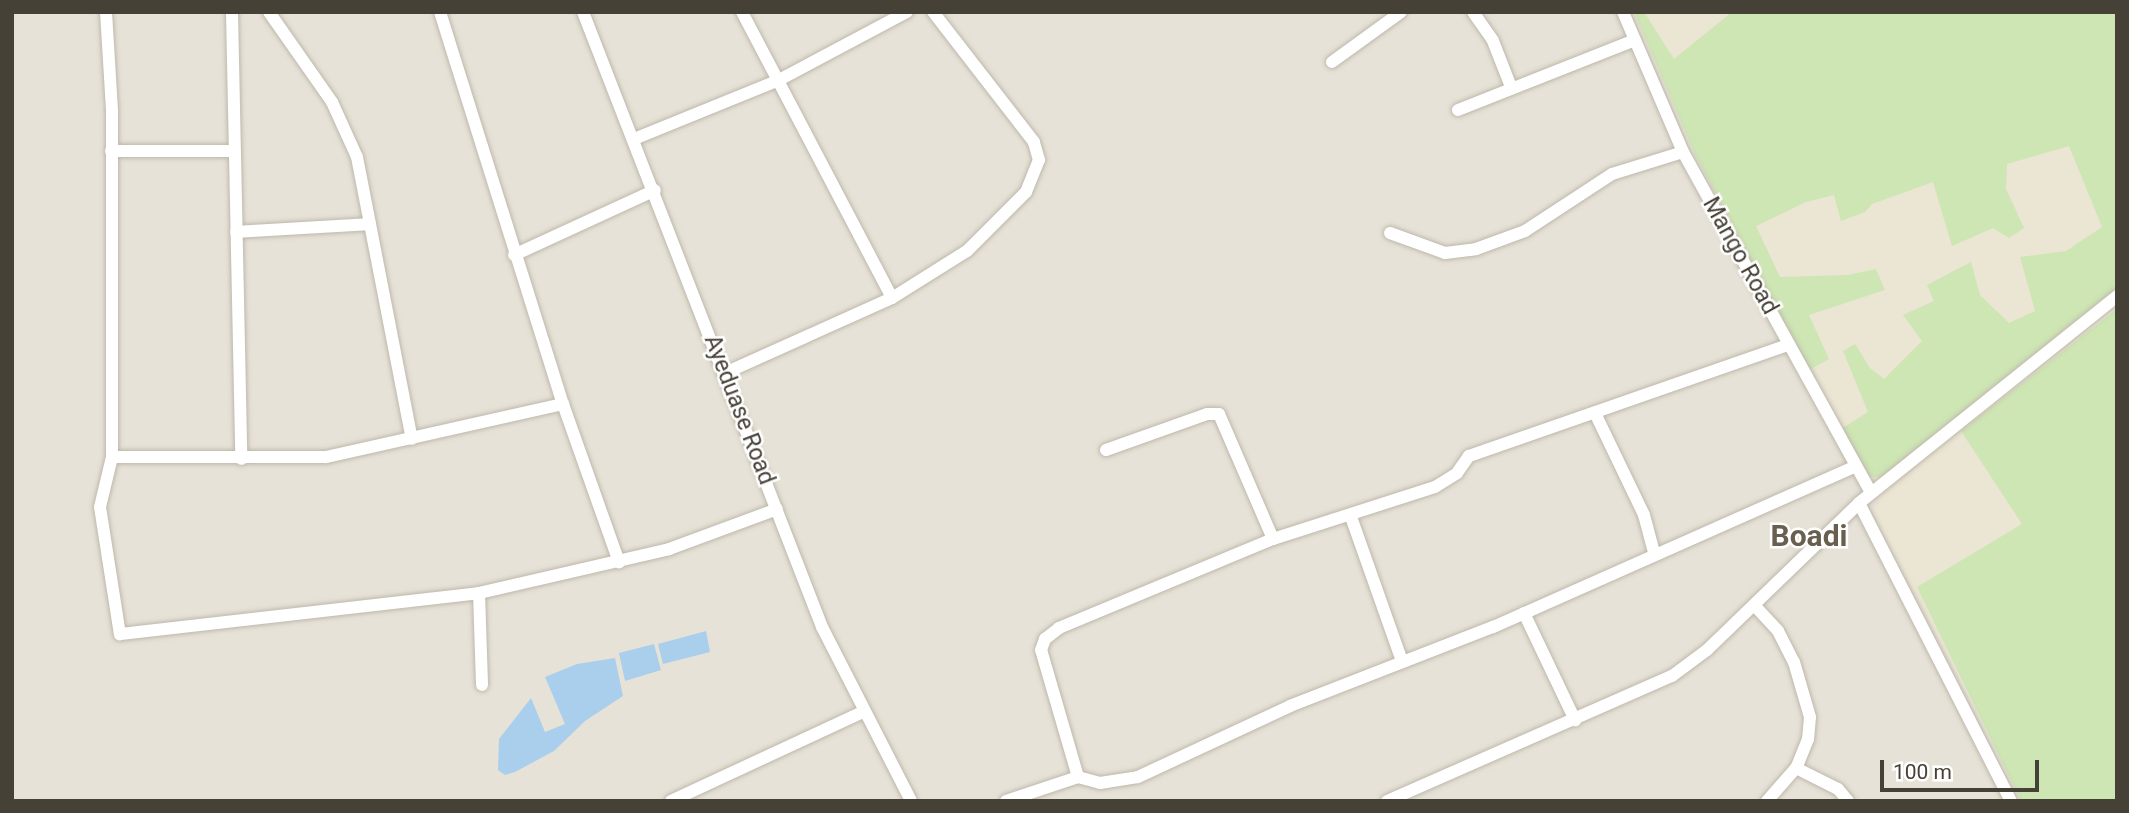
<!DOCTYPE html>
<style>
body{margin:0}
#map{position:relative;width:2129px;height:813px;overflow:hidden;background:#f3f0e9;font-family:Roboto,sans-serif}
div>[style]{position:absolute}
.residential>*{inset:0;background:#e7e2d7}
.education>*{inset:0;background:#ebe5d3}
.green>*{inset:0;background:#cee5b4}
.water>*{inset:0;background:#a9cfec}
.roads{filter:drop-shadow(0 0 2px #beb8ac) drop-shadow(0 0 2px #beb8ac)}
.minor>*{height:12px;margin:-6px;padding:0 6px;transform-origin:6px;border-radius:6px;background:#fff}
span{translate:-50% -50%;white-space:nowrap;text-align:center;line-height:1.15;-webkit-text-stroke:5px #fff;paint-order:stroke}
.street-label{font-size:23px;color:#464137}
.district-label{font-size:30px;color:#695f4f;font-weight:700}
.frame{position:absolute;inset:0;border:14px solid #464137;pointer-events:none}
.scale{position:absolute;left:1880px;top:760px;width:159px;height:32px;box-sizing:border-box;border:4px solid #464137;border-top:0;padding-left:9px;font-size:21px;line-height:24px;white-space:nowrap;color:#464137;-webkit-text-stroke:5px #fff;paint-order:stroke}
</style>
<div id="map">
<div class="residential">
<div style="clip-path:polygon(12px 12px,2117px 12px,2117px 801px,12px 801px)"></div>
</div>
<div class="education">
<div style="clip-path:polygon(1633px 12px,2117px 12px,2117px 801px,2023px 801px,1872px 511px,1880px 503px)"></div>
</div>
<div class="green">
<div style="clip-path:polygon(evenodd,1634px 12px,1644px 12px,1674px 59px,1732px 12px,2117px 12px,2117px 288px,1882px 477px,1870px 477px,1860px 468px,1695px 154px,1634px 12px,2069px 146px,2102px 227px,2066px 251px,2020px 257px,2035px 311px,2009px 323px,1980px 295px,1971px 262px,1927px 285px,1934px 301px,1903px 315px,1922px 341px,1884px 379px,1870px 368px,1855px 344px,1843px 351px,1868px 412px,1841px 429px,1811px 369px,1829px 359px,1809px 315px,1885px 290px,1876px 269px,1848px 275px,1780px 277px,1756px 226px,1806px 202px,1834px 195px,1841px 221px,1865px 212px,1872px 204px,1933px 182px,1952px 246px,1993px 228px,2009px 238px,2024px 228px,2006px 189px,2007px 164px,2069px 146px)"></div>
<div style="clip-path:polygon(2117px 309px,2117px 801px,2021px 801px,1917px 587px,2022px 524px,1961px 431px)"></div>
</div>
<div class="water">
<div style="clip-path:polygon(706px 631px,710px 652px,663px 664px,658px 644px)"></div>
<div style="clip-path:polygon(654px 644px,661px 670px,625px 681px,619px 653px)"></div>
<div style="clip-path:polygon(615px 658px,623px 696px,585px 721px,554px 751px,515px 772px,505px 775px,498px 770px,499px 739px,531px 698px,545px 732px,565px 724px,545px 677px,577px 664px)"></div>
</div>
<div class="roads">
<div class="minor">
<div style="left:106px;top:12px;width:99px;rotate:86.5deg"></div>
<div style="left:112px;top:111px;width:346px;rotate:90deg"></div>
<div style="left:112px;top:457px;width:51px;rotate:103.5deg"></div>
<div style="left:100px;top:507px;width:129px;rotate:81.1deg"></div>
<div style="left:120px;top:634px;width:361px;rotate:-6.5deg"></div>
<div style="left:479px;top:593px;width:195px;rotate:-13deg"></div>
<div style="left:669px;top:549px;width:115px;rotate:-20.3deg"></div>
<div style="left:232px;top:12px;width:447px;rotate:88.8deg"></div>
<div style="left:269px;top:12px;width:110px;rotate:55deg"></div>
<div style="left:332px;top:102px;width:60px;rotate:65.6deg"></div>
<div style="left:357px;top:157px;width:287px;rotate:79deg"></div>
<div style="left:440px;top:12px;width:411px;rotate:72.6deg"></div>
<div style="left:563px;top:404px;width:168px;rotate:70.5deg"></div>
<div style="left:583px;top:12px;width:660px;rotate:68.76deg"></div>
<div style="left:822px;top:627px;width:195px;rotate:62.9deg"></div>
<div style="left:742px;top:12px;width:323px;rotate:62.3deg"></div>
<div style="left:1473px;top:12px;width:35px;rotate:55deg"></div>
<div style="left:1493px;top:41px;width:49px;rotate:68.6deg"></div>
<div style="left:1623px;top:12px;width:152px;rotate:66.8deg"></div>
<div style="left:1683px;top:152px;width:389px;rotate:61.1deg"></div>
<div style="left:1332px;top:62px;width:85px;rotate:-35.9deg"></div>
<div style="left:1458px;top:110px;width:190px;rotate:-21.6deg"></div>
<div style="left:634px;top:139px;width:154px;rotate:-22.1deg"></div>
<div style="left:777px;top:81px;width:147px;rotate:-28deg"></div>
<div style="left:111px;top:151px;width:122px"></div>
<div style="left:236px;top:232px;width:134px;rotate:-3.4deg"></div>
<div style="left:1390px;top:233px;width:59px;rotate:20deg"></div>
<div style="left:1445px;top:253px;width:31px;rotate:-7deg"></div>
<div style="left:1476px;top:249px;width:52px;rotate:-20.2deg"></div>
<div style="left:1525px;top:231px;width:104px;rotate:-33.2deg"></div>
<div style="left:1612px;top:174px;width:74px;rotate:-17.2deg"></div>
<div style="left:514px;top:255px;width:155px;rotate:-24.7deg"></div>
<div style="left:725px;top:373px;width:183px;rotate:-24.2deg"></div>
<div style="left:892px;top:298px;width:89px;rotate:-32.1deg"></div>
<div style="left:967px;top:251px;width:83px;rotate:-45deg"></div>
<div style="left:1026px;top:192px;width:35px;rotate:-68deg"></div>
<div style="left:1039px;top:160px;width:19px;rotate:-106deg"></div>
<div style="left:1034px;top:142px;width:165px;rotate:-127.8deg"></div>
<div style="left:1595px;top:413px;width:113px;rotate:64.3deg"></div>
<div style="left:1644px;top:515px;width:38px;rotate:75deg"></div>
<div style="left:1106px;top:450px;width:107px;rotate:-19.6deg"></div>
<div style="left:1207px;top:414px;width:12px"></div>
<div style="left:1219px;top:414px;width:136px;rotate:66.6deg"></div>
<div style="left:112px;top:457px;width:214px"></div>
<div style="left:326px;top:457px;width:243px;rotate:-12.6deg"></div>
<div style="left:1859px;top:503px;width:335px;rotate:63deg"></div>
<div style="left:1351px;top:517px;width:153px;rotate:70.5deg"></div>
<div style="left:479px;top:593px;width:92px;rotate:88.1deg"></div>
<div style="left:1754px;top:605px;width:35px;rotate:47deg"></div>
<div style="left:1778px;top:631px;width:35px;rotate:63deg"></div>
<div style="left:1794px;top:662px;width:57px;rotate:73.8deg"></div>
<div style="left:1810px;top:717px;width:22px;rotate:95deg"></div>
<div style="left:1808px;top:739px;width:31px;rotate:112deg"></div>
<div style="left:1796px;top:768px;width:44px;rotate:131.3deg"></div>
<div style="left:1524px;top:613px;width:119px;rotate:64.5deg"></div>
<div style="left:1796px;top:768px;width:47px;rotate:26.6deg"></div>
<div style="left:1838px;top:789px;width:16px;rotate:50deg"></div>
<div style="left:1078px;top:777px;width:132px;rotate:-106.2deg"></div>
<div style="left:1041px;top:650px;width:12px;rotate:-70deg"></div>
<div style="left:1045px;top:639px;width:18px;rotate:-38deg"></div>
<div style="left:1059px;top:628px;width:232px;rotate:-22.6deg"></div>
<div style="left:1273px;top:539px;width:170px;rotate:-17.8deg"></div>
<div style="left:1435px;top:487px;width:26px;rotate:-32deg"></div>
<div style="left:1457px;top:473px;width:21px;rotate:-55deg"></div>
<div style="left:1469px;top:456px;width:338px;rotate:-19.2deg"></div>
<div style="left:671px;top:801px;width:212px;rotate:-24.9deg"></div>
<div style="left:1006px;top:801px;width:76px;rotate:-18.4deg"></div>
<div style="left:1078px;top:777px;width:23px;rotate:15deg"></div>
<div style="left:1100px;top:783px;width:38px;rotate:-9deg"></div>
<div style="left:1138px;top:777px;width:168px;rotate:-25deg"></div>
<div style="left:1290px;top:706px;width:218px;rotate:-21.3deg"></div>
<div style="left:1493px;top:627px;width:395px;rotate:-23.9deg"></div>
<div style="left:1387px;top:801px;width:311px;rotate:-23.7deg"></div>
<div style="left:1672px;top:676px;width:44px;rotate:-36.6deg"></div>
<div style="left:1707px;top:650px;width:211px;rotate:-44deg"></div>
<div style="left:1859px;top:503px;width:331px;rotate:-38.7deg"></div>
</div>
</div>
<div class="street-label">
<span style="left:1740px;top:256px;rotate:61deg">Mango Road</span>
<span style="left:739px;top:410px;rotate:69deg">Ayeduase Road</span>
</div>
<div class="district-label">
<span style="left:1809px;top:536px">Boadi</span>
</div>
<div class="frame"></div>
<div class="scale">100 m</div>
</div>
